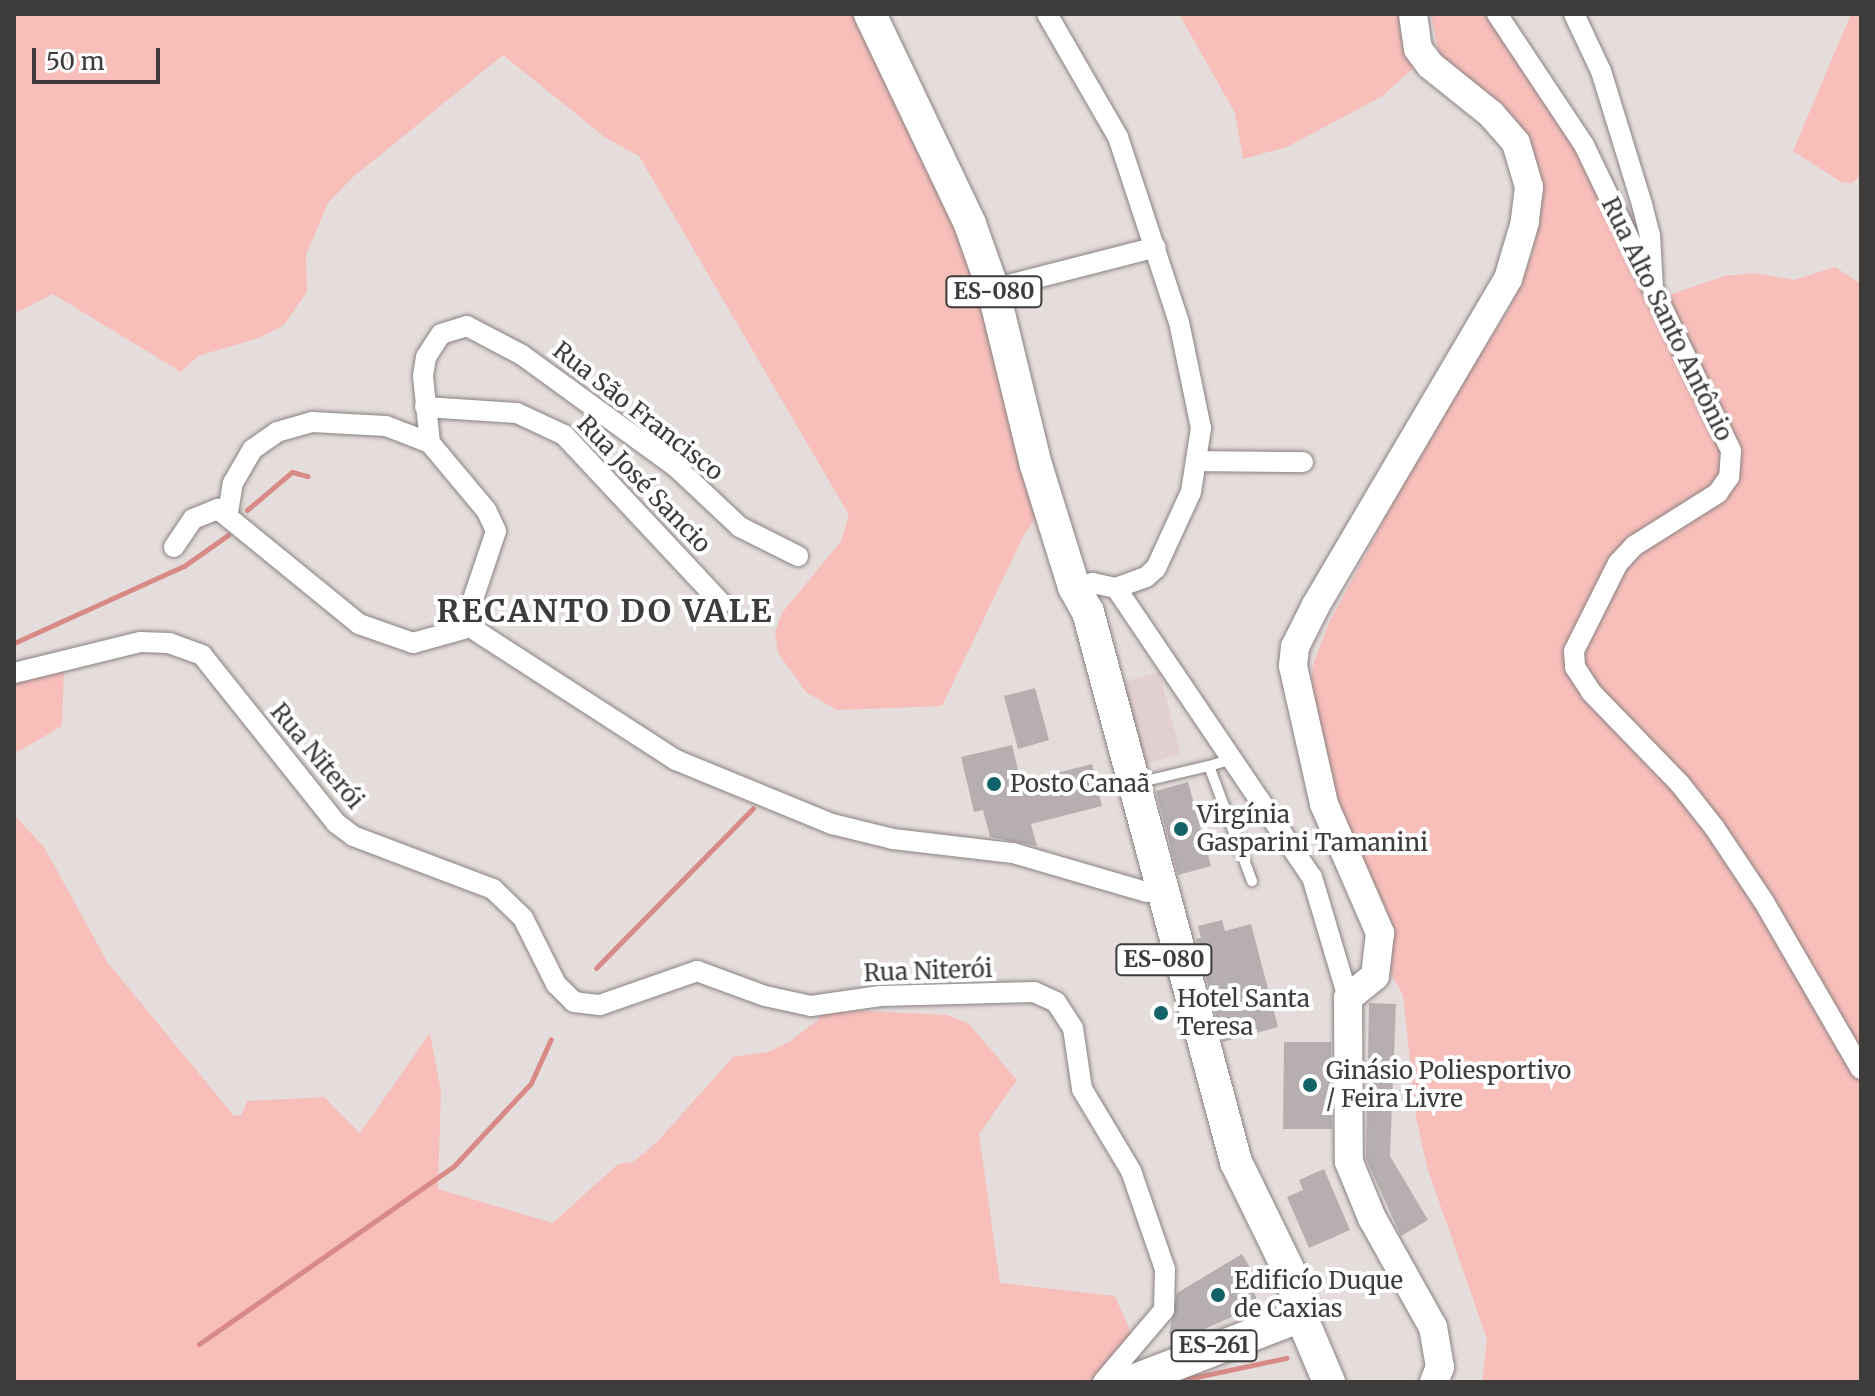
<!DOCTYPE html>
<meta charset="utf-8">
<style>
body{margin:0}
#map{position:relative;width:1875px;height:1396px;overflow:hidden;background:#e5dddc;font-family:Merriweather,serif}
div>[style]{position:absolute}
.built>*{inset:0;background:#e1d0cf}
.green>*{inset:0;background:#f7beba}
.stream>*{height:5px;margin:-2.5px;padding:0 2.5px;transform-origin:2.5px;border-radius:2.5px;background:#d78a86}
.building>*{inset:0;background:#b7afaf}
.roads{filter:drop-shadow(0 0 2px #898181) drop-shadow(0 0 2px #898181)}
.lane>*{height:10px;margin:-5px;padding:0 5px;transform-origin:5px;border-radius:5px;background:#fff}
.street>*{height:20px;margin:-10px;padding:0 10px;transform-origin:10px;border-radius:10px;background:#fff}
.secondary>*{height:28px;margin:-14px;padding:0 14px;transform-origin:14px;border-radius:14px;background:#fff}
.primary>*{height:32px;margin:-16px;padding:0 16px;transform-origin:16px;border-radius:16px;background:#fff}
.dots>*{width:22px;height:22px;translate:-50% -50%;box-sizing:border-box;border:4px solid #fff;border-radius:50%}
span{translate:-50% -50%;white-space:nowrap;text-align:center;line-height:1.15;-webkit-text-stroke:8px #fff;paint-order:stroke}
.shield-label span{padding:2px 6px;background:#fff;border:2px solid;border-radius:6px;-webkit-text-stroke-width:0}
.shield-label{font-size:22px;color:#3e3b3b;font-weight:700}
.street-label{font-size:24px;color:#3e3b3b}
.poi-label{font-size:24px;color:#3e3b3b}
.left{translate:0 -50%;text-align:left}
.district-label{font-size:32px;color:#3e3b3b;font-weight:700;letter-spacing:2px}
.frame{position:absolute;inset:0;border:16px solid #3e3b3b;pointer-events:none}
.scale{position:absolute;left:32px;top:48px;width:128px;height:36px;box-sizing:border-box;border:4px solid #3e3b3b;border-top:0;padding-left:10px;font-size:24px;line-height:28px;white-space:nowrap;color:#3e3b3b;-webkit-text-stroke:6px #fff;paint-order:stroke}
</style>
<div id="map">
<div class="built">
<div style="clip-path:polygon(1159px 672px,1181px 754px,1138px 766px,1116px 684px)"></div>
</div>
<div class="green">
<div style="clip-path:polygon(14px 14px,861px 14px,957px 210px,1041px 510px,1024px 535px,942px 706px,837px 710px,806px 692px,778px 653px,775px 632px,782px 613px,841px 541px,849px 515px,639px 156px,606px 138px,503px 55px,352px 178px,328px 203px,306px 255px,307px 292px,284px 325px,259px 338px,198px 356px,181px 372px,53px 294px,14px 314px)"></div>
<div style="clip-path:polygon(1179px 14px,1409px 14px,1419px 63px,1381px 97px,1287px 147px,1243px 159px,1235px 113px)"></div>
<div style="clip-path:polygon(1431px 14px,1503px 14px,1663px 297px,1725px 276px,1754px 273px,1794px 280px,1835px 267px,1861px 284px,1861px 1382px,1482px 1382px,1487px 1339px,1427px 1167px,1416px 1117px,1403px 995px,1380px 954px,1341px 835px,1309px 703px,1313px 665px,1329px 623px,1444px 408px,1510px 308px,1533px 252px,1541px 199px,1534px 153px,1519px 125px,1440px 59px)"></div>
<div style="clip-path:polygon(1851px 14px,1861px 14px,1861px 175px,1852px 183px,1841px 182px,1793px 151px)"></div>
<div style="clip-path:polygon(64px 671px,62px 726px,14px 754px,14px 681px)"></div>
<div style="clip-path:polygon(14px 815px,44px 847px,108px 963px,234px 1116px,242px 1115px,247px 1101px,324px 1097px,360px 1133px,430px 1033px,441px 1091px,438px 1189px,553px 1223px,618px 1164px,633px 1162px,657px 1142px,733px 1057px,768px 1052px,789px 1042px,818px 1020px,823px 1009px,947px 1015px,969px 1024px,1017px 1080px,979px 1134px,1000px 1283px,1115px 1296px,1134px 1340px,1092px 1382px,14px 1382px)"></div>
</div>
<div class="stream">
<div style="left:247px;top:510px;width:59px;rotate:-40.2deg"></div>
<div style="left:292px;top:472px;width:16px;rotate:15deg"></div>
<div style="left:14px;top:643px;width:187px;rotate:-24.4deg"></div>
<div style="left:184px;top:566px;width:54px;rotate:-35.2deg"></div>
<div style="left:596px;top:968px;width:224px;rotate:-45.5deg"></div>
<div style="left:199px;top:1344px;width:311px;rotate:-34.9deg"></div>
<div style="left:454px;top:1166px;width:113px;rotate:-47.1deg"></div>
<div style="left:531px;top:1083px;width:48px;rotate:-65.6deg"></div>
<div style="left:1173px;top:1382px;width:116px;rotate:-12deg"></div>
</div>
<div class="building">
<div style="clip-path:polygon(1035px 688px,1049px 740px,1018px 749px,1004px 696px)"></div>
<div style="clip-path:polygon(1012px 745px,1021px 782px,1092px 764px,1102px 806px,1031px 824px,1037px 846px,990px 837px,983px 810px,974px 812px,961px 757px)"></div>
<div style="clip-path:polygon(1188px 782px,1211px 866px,1178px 875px,1156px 791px)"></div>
<div style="clip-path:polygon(1222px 920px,1225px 931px,1251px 924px,1278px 1027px,1223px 1042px,1196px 939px,1201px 938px,1198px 926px)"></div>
<div style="clip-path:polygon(1369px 1003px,1396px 1004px,1390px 1156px,1428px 1220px,1401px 1236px,1366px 1159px)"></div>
<div style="clip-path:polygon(1284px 1042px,1331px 1042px,1332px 1129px,1283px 1129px)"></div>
<div style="clip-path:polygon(1324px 1169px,1350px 1230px,1309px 1248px,1287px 1197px,1303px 1190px,1299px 1180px)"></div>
<div style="clip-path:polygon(1242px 1254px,1259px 1283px,1253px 1285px,1258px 1306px,1237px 1320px,1234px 1316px,1193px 1334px,1193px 1329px,1169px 1334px,1177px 1293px)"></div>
</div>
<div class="roads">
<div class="lane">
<div style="left:1232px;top:759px;width:24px;rotate:163deg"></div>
<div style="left:1209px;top:766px;width:123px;rotate:69.5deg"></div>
<div style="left:1137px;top:783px;width:74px;rotate:-13.3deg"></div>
</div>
<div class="street">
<div style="left:1047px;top:14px;width:142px;rotate:60deg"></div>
<div style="left:1118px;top:137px;width:195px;rotate:71.8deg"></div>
<div style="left:1179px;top:322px;width:108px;rotate:78.3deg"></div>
<div style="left:1201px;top:428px;width:65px;rotate:98.9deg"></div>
<div style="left:1191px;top:492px;width:84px;rotate:114.7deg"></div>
<div style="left:1156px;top:568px;width:13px;rotate:138deg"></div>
<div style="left:1146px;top:577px;width:32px;rotate:160deg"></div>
<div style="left:1116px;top:588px;width:24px;rotate:-168deg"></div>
<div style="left:1093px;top:583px;width:19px;rotate:168deg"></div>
<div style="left:1497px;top:14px;width:157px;rotate:56.4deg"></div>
<div style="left:1584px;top:145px;width:339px;rotate:64.3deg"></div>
<div style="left:1731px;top:451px;width:26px;rotate:94deg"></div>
<div style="left:1729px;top:477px;width:19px;rotate:125deg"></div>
<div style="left:1718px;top:493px;width:99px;rotate:147.8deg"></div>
<div style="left:1634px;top:546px;width:23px;rotate:133deg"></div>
<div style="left:1618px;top:563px;width:98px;rotate:116.6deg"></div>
<div style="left:1574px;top:651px;width:16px;rotate:86deg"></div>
<div style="left:1575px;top:667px;width:30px;rotate:57deg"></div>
<div style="left:1591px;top:692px;width:128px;rotate:45.9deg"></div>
<div style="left:1680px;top:784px;width:55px;rotate:51.7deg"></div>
<div style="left:1714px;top:827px;width:90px;rotate:56.3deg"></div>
<div style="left:1764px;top:902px;width:193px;rotate:59.9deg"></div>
<div style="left:1574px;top:14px;width:63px;rotate:64.7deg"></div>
<div style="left:1601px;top:71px;width:139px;rotate:72.9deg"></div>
<div style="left:1642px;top:204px;width:32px;rotate:76deg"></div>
<div style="left:1650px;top:235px;width:54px;rotate:86.8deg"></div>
<div style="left:993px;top:289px;width:168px;rotate:-14.4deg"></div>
<div style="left:425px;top:407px;width:92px;rotate:3.7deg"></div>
<div style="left:517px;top:413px;width:52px;rotate:25.1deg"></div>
<div style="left:564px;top:435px;width:230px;rotate:46.9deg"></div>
<div style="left:1199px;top:461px;width:104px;rotate:0.6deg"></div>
<div style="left:228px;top:513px;width:30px;rotate:-81deg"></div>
<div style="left:233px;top:483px;width:39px;rotate:-60deg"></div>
<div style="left:253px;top:449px;width:29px;rotate:-35deg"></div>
<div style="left:277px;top:432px;width:36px;rotate:-16deg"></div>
<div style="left:312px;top:422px;width:74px;rotate:3.1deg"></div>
<div style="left:386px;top:426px;width:47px;rotate:21.1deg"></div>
<div style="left:174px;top:547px;width:34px;rotate:-56deg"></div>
<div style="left:193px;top:519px;width:27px;rotate:-22deg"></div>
<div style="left:218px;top:509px;width:182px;rotate:39.2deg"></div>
<div style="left:359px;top:624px;width:57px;rotate:19.4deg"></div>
<div style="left:413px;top:643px;width:52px;rotate:-15.6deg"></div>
<div style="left:463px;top:629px;width:103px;rotate:-71.4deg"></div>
<div style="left:496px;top:531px;width:23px;rotate:-115deg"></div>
<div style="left:486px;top:510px;width:87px;rotate:-129.9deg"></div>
<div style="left:430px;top:443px;width:67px;rotate:-96deg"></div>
<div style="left:423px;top:376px;width:19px;rotate:-81deg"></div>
<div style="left:426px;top:357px;width:27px;rotate:-57deg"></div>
<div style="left:441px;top:334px;width:27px;rotate:-17deg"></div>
<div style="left:467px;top:326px;width:62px;rotate:27.8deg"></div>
<div style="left:522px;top:355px;width:189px;rotate:36deg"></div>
<div style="left:675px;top:466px;width:89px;rotate:43.2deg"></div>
<div style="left:740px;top:527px;width:65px;rotate:26.6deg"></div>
<div style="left:1116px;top:588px;width:349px;rotate:55.9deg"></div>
<div style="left:1312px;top:877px;width:126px;rotate:73.4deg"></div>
<div style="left:467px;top:625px;width:249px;rotate:32.9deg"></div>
<div style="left:676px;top:760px;width:169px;rotate:22.3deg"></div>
<div style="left:832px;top:824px;width:63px;rotate:13.8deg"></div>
<div style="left:893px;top:839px;width:121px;rotate:6.7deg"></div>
<div style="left:1013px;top:853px;width:139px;rotate:16.3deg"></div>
<div style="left:14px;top:673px;width:130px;rotate:-13.8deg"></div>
<div style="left:140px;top:642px;width:29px;rotate:2deg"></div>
<div style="left:169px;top:643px;width:35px;rotate:20deg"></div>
<div style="left:202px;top:655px;width:215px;rotate:51.4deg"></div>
<div style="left:336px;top:823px;width:21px;rotate:37deg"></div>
<div style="left:353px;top:836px;width:150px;rotate:20.7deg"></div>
<div style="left:493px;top:889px;width:42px;rotate:44deg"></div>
<div style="left:523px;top:918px;width:74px;rotate:63.4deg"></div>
<div style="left:556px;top:984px;width:25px;rotate:45deg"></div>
<div style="left:574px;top:1002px;width:26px;rotate:7deg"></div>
<div style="left:600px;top:1005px;width:103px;rotate:-19.3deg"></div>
<div style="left:697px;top:971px;width:72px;rotate:20.2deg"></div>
<div style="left:765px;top:996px;width:47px;rotate:12.3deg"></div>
<div style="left:811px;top:1006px;width:70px;rotate:-8.2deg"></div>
<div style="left:880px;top:996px;width:154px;rotate:-1.5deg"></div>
<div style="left:1034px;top:992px;width:24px;rotate:24deg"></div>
<div style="left:1056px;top:1002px;width:31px;rotate:57deg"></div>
<div style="left:1073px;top:1028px;width:62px;rotate:81.6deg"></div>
<div style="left:1082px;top:1089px;width:96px;rotate:59.1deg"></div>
<div style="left:1131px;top:1171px;width:104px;rotate:70.9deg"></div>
<div style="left:1165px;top:1269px;width:41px;rotate:91.4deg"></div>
<div style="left:1164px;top:1310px;width:94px;rotate:130.3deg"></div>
</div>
<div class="secondary">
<div style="left:1413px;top:14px;width:35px;rotate:82deg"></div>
<div style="left:1418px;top:49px;width:20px;rotate:53deg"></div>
<div style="left:1430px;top:65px;width:78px;rotate:38.8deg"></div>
<div style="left:1491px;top:114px;width:38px;rotate:49deg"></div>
<div style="left:1516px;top:143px;width:46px;rotate:73.5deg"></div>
<div style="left:1529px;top:187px;width:35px;rotate:97deg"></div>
<div style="left:1525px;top:222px;width:59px;rotate:106.6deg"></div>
<div style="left:1508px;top:279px;width:378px;rotate:120.5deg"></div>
<div style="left:1316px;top:605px;width:47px;rotate:116.6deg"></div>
<div style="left:1295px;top:647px;width:19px;rotate:96deg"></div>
<div style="left:1293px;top:666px;width:141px;rotate:77.3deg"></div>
<div style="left:1324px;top:804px;width:141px;rotate:66.5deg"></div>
<div style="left:1380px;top:933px;width:43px;rotate:96.6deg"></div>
<div style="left:1375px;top:976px;width:35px;rotate:141deg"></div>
<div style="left:1348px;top:998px;width:164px;rotate:89.7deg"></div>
<div style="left:1349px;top:1162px;width:61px;rotate:67.7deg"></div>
<div style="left:1372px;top:1218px;width:125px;rotate:60.8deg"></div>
<div style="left:1433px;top:1327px;width:41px;rotate:80.1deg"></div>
<div style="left:1440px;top:1367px;width:16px;rotate:112deg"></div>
</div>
<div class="primary">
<div style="left:870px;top:14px;width:233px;rotate:64.5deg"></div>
<div style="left:970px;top:224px;width:69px;rotate:70.5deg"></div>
<div style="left:993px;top:289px;width:181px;rotate:76.3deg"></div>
<div style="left:1036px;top:465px;width:128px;rotate:72.7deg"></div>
<div style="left:1074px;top:587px;width:29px;rotate:61deg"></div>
<div style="left:1088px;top:612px;width:570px;rotate:74.94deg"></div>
<div style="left:1236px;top:1162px;width:126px;rotate:64deg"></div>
<div style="left:1291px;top:1275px;width:42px;rotate:76.3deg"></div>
<div style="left:1301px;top:1316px;width:72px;rotate:67deg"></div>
<div style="left:1130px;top:1382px;width:183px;rotate:-21.1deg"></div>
</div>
</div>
<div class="dots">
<div style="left:994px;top:784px;background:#126268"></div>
<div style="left:1181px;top:829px;background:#126268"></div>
<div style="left:1161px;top:1013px;background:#126268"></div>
<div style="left:1310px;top:1085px;background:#126268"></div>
<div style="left:1218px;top:1295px;background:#126268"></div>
</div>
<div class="shield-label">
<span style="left:994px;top:292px">ES-080</span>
<span style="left:1164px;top:960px">ES-080</span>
<span style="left:1214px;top:1346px">ES-261</span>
</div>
<div class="street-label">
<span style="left:1667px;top:319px;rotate:64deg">Rua Alto Santo Antônio</span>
<span style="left:638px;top:411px;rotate:38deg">Rua São Francisco</span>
<span style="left:644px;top:484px;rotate:46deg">Rua José Sancio</span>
<span style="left:317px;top:756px;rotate:50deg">Rua Niterói</span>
<span style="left:928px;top:971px;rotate:-2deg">Rua Niterói</span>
</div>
<div class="poi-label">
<span class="left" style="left:1010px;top:784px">Posto Canaã</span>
<span class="left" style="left:1197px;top:829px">Virgínia<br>Gasparini Tamanini</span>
<span class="left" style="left:1177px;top:1013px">Hotel Santa<br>Teresa</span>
<span class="left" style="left:1326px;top:1085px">Ginásio Poliesportivo<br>/ Feira Livre</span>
<span class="left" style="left:1234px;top:1295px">Edificío Duque<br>de Caxias</span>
</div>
<div class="district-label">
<span style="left:605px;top:611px">RECANTO DO VALE</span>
</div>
<div class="frame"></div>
<div class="scale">50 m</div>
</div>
